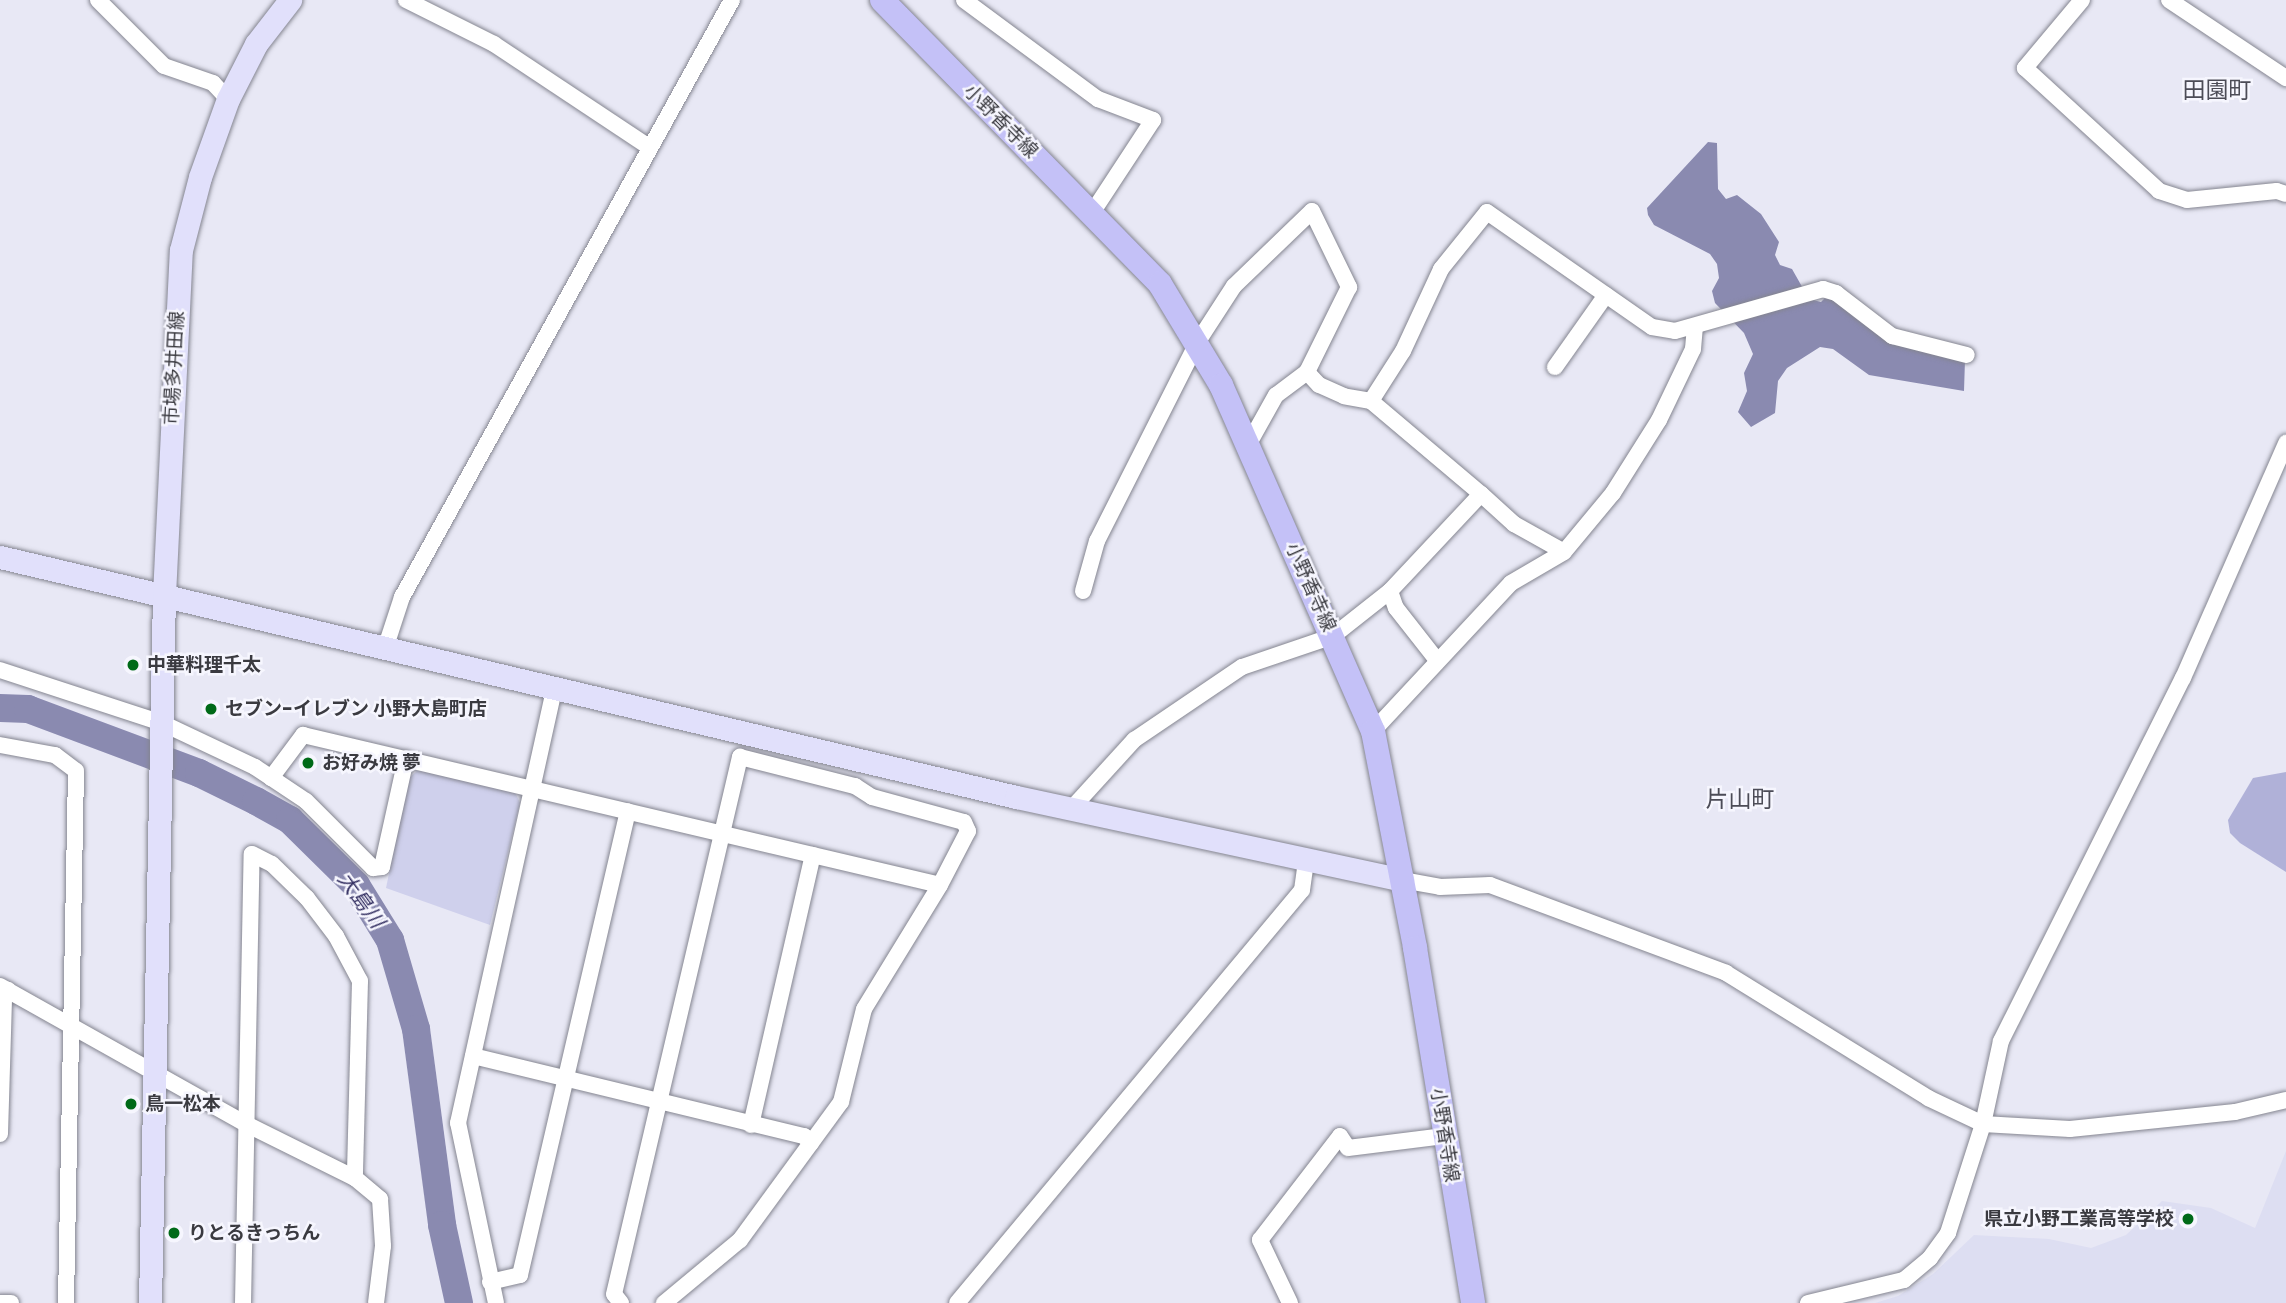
<!DOCTYPE html>
<meta charset="utf-8">
<style>
body{margin:0}
#map{position:relative;width:2286px;height:1303px;overflow:hidden;background:#e8e8f5;font-family:Poppins,"Noto Sans JP",sans-serif}
div>[style]{position:absolute}
.built>*{inset:0;background:#dddef2}
.green>*{inset:0;background:#cfd0ec}
.forest>*{inset:0;background:#b0b1d8}
.water>*{inset:0;background:#8a8ab0}
.river>*{height:28px;margin:-14px;padding:0 14px;transform-origin:14px;border-radius:14px;background:#8a8ab0}
.roads{filter:drop-shadow(0 0 2px #848590) drop-shadow(0 0 2px #848590)}
.street>*{height:16px;margin:-8px;padding:0 8px;transform-origin:8px;border-radius:8px;background:#fff}
.secondary>*{height:23px;margin:-11.5px;padding:0 11.5px;transform-origin:11.5px;border-radius:11.5px;background:#e1e0fb}
.primary>*{height:24px;margin:-12px;padding:0 12px;transform-origin:12px;border-radius:12px;background:#c4c1f7}
.dots>*{width:19px;height:19px;translate:-50% -50%;box-sizing:border-box;border:4px solid #f6f6fe;border-radius:50%}
span{translate:-50% -50%;white-space:nowrap;text-align:center;line-height:1.15;-webkit-text-stroke:5px #f6f6fe;paint-order:stroke}
.street-label{font-size:19px;color:#3a3a40}
.poi-label{font-size:19px;color:#3a3a40;font-weight:700}
.left{translate:0 -50%;text-align:left}
.right{translate:-100% -50%;text-align:right}
.water-label{font-size:21px;color:#343062;font-style:italic}
.quarter-label{font-size:23px;color:#4c4c57}
</style>
<div id="map">
<div class="built">
<div style="clip-path:polygon(2286px 1151px,2286px 1303px,1875px 1303px,1898px 1296px,1933px 1274px,1974px 1235px,2049px 1239px,2091px 1248px,2126px 1235px,2162px 1201px,2211px 1208px,2255px 1228px)"></div>
</div>
<div class="green">
<div style="clip-path:polygon(418px 770px,515px 792px,520px 803px,490px 925px,386px 888px,409px 778px)"></div>
</div>
<div class="forest">
<div style="clip-path:polygon(2286px 772px,2286px 872px,2240px 843px,2230px 833px,2228px 820px,2253px 778px)"></div>
</div>
<div class="water">
<div style="clip-path:polygon(1708px 142px,1717px 143px,1718px 189px,1726px 199px,1737px 195px,1761px 214px,1779px 242px,1775px 255px,1780px 265px,1792px 269px,1809px 299px,1821px 302px,1829px 294px,1895px 345px,1965px 360px,1964px 391px,1869px 375px,1833px 349px,1820px 347px,1787px 368px,1778px 381px,1775px 413px,1751px 427px,1738px 412px,1747px 391px,1744px 373px,1753px 354px,1744px 333px,1715px 303px,1712px 291px,1719px 278px,1717px 264px,1710px 254px,1654px 225px,1648px 215px,1647px 208px)"></div>
</div>
<div class="river">
<div style="left:0;top:708px;width:28px;rotate:2deg"></div>
<div style="left:28px;top:709px;width:183px;rotate:20.5deg"></div>
<div style="left:199px;top:773px;width:64px;rotate:26.2deg"></div>
<div style="left:256px;top:801px;width:39px;rotate:29deg"></div>
<div style="left:290px;top:820px;width:93px;rotate:44.6deg"></div>
<div style="left:356px;top:885px;width:65px;rotate:58.3deg"></div>
<div style="left:390px;top:940px;width:93px;rotate:73.7deg"></div>
<div style="left:416px;top:1029px;width:198px;rotate:82.4deg"></div>
<div style="left:442px;top:1225px;width:80px;rotate:77.7deg"></div>
</div>
<div class="roads">
<div class="street">
<div style="left:98px;top:0;width:93px;rotate:45deg"></div>
<div style="left:164px;top:66px;width:52px;rotate:19.1deg"></div>
<div style="left:213px;top:83px;width:22px;rotate:47deg"></div>
<div style="left:406px;top:0;width:98px;rotate:26.6deg"></div>
<div style="left:494px;top:44px;width:186px;rotate:33.6deg"></div>
<div style="left:964px;top:0;width:167px;rotate:36.5deg"></div>
<div style="left:1098px;top:99px;width:59px;rotate:20.9deg"></div>
<div style="left:1153px;top:120px;width:111px;rotate:123.3deg"></div>
<div style="left:2082px;top:0;width:89px;rotate:130deg"></div>
<div style="left:2025px;top:68px;width:182px;rotate:42.5deg"></div>
<div style="left:2159px;top:191px;width:29px;rotate:18deg"></div>
<div style="left:2187px;top:200px;width:90px;rotate:-5.7deg"></div>
<div style="left:2277px;top:191px;width:9px;rotate:18deg"></div>
<div style="left:2169px;top:0;width:141px;rotate:33.7deg"></div>
<div style="left:1555px;top:367px;width:88px;rotate:-54.7deg"></div>
<div style="left:1371px;top:401px;width:59px;rotate:-57.4deg"></div>
<div style="left:1403px;top:351px;width:90px;rotate:-65.1deg"></div>
<div style="left:1441px;top:269px;width:73px;rotate:-51.1deg"></div>
<div style="left:1487px;top:212px;width:201px;rotate:34.9deg"></div>
<div style="left:1652px;top:327px;width:23px;rotate:10deg"></div>
<div style="left:1675px;top:331px;width:154px;rotate:-15.8deg"></div>
<div style="left:1823px;top:289px;width:14px;rotate:17deg"></div>
<div style="left:1836px;top:293px;width:71px;rotate:37.5deg"></div>
<div style="left:1892px;top:336px;width:77px;rotate:14.2deg"></div>
<div style="left:1481px;top:494px;width:45px;rotate:42.3deg"></div>
<div style="left:1514px;top:524px;width:57px;rotate:29.2deg"></div>
<div style="left:1083px;top:591px;width:52px;rotate:-74.4deg"></div>
<div style="left:1097px;top:541px;width:222px;rotate:-63.2deg"></div>
<div style="left:1197px;top:343px;width:68px;rotate:-57deg"></div>
<div style="left:1234px;top:286px;width:108px;rotate:-43.9deg"></div>
<div style="left:1312px;top:211px;width:85px;rotate:64deg"></div>
<div style="left:1349px;top:287px;width:95px;rotate:116.3deg"></div>
<div style="left:1390px;top:591px;width:18px;rotate:71deg"></div>
<div style="left:1396px;top:608px;width:65px;rotate:51.9deg"></div>
<div style="left:385px;top:649px;width:55px;rotate:-71.9deg"></div>
<div style="left:402px;top:597px;width:682px;rotate:-61.07deg"></div>
<div style="left:0;top:670px;width:170px;rotate:18.1deg"></div>
<div style="left:162px;top:723px;width:103px;rotate:25.3deg"></div>
<div style="left:255px;top:767px;width:61px;rotate:33.7deg"></div>
<div style="left:306px;top:801px;width:95px;rotate:45deg"></div>
<div style="left:373px;top:868px;width:9px;rotate:-6deg"></div>
<div style="left:382px;top:867px;width:111px;rotate:-77.5deg"></div>
<div style="left:1373px;top:731px;width:202px;rotate:-47deg"></div>
<div style="left:1511px;top:583px;width:61px;rotate:-30.3deg"></div>
<div style="left:1564px;top:552px;width:77px;rotate:-50.3deg"></div>
<div style="left:1613px;top:493px;width:86px;rotate:-57.8deg"></div>
<div style="left:1659px;top:420px;width:79px;rotate:-64.4deg"></div>
<div style="left:1693px;top:349px;width:23px;rotate:-85deg"></div>
<div style="left:0;top:745px;width:56px;rotate:10.3deg"></div>
<div style="left:55px;top:755px;width:26px;rotate:37deg"></div>
<div style="left:76px;top:771px;width:532px;rotate:91.08deg"></div>
<div style="left:271px;top:778px;width:54px;rotate:-53.3deg"></div>
<div style="left:303px;top:735px;width:654px;rotate:13.25deg"></div>
<div style="left:1073px;top:807px;width:91px;rotate:-47.7deg"></div>
<div style="left:1134px;top:740px;width:130px;rotate:-34.1deg"></div>
<div style="left:1242px;top:667px;width:96px;rotate:-18.8deg"></div>
<div style="left:1333px;top:636px;width:73px;rotate:-38.3deg"></div>
<div style="left:1390px;top:591px;width:133px;rotate:-46.8deg"></div>
<div style="left:1481px;top:494px;width:144px;rotate:-139.8deg"></div>
<div style="left:1371px;top:401px;width:27px;rotate:-170deg"></div>
<div style="left:1344px;top:396px;width:27px;rotate:-156deg"></div>
<div style="left:1319px;top:385px;width:18px;rotate:-133deg"></div>
<div style="left:1307px;top:372px;width:39px;rotate:143deg"></div>
<div style="left:1276px;top:395px;width:57px;rotate:119.2deg"></div>
<div style="left:1402px;top:880px;width:39px;rotate:10deg"></div>
<div style="left:1440px;top:887px;width:50px;rotate:-2.3deg"></div>
<div style="left:1490px;top:885px;width:252px;rotate:20.4deg"></div>
<div style="left:1726px;top:973px;width:238px;rotate:31.7deg"></div>
<div style="left:1928px;top:1098px;width:61px;rotate:25.3deg"></div>
<div style="left:1983px;top:1124px;width:87px;rotate:3.3deg"></div>
<div style="left:2070px;top:1129px;width:166px;rotate:-5.9deg"></div>
<div style="left:2235px;top:1112px;width:52px;rotate:-13.2deg"></div>
<div style="left:0;top:986px;width:282px;rotate:29.3deg"></div>
<div style="left:246px;top:1124px;width:122px;rotate:26.4deg"></div>
<div style="left:355px;top:1178px;width:33px;rotate:40deg"></div>
<div style="left:380px;top:1199px;width:47px;rotate:86.3deg"></div>
<div style="left:383px;top:1246px;width:57px;rotate:97deg"></div>
<div style="left:473px;top:1056px;width:341px;rotate:13.6deg"></div>
<div style="left:804px;top:1136px;width:10px;rotate:45deg"></div>
<div style="left:751px;top:1125px;width:277px;rotate:-77.1deg"></div>
<div style="left:0;top:1134px;width:135px;rotate:-88.3deg"></div>
<div style="left:4px;top:999px;width:10px;rotate:-66deg"></div>
<div style="left:490px;top:1282px;width:31px;rotate:-13deg"></div>
<div style="left:520px;top:1275px;width:476px;rotate:-76.9deg"></div>
<div style="left:0;top:1303px;width:11px"></div>
<div style="left:243px;top:1303px;width:449px;rotate:-88.9deg"></div>
<div style="left:252px;top:854px;width:22px;rotate:27deg"></div>
<div style="left:272px;top:864px;width:49px;rotate:44.2deg"></div>
<div style="left:307px;top:898px;width:48px;rotate:52.7deg"></div>
<div style="left:336px;top:936px;width:51px;rotate:61.9deg"></div>
<div style="left:360px;top:981px;width:197px;rotate:91.5deg"></div>
<div style="left:496px;top:1303px;width:184px;rotate:-101.9deg"></div>
<div style="left:458px;top:1123px;width:448px;rotate:-77.5deg"></div>
<div style="left:621px;top:1303px;width:11px;rotate:-128deg"></div>
<div style="left:614px;top:1294px;width:552px;rotate:-76.8deg"></div>
<div style="left:740px;top:757px;width:119px;rotate:14.2deg"></div>
<div style="left:855px;top:786px;width:20px;rotate:33deg"></div>
<div style="left:872px;top:797px;width:95px;rotate:15.2deg"></div>
<div style="left:964px;top:822px;width:10px;rotate:66deg"></div>
<div style="left:968px;top:831px;width:61px;rotate:117.4deg"></div>
<div style="left:940px;top:885px;width:145px;rotate:121.5deg"></div>
<div style="left:864px;top:1009px;width:96px;rotate:103.9deg"></div>
<div style="left:841px;top:1102px;width:171px;rotate:126.2deg"></div>
<div style="left:740px;top:1240px;width:99px;rotate:140.3deg"></div>
<div style="left:957px;top:1303px;width:538px;rotate:-50.13deg"></div>
<div style="left:1302px;top:890px;width:30px;rotate:-82deg"></div>
<div style="left:1290px;top:1303px;width:70px;rotate:-115.5deg"></div>
<div style="left:1260px;top:1240px;width:131px;rotate:-52.4deg"></div>
<div style="left:1340px;top:1136px;width:14px;rotate:56deg"></div>
<div style="left:1348px;top:1148px;width:97px;rotate:-7.1deg"></div>
<div style="left:1808px;top:1303px;width:99px;rotate:-13.5deg"></div>
<div style="left:1904px;top:1280px;width:34px;rotate:-40deg"></div>
<div style="left:1930px;top:1258px;width:31px;rotate:-54deg"></div>
<div style="left:1948px;top:1233px;width:114px;rotate:-72.2deg"></div>
<div style="left:1983px;top:1124px;width:85px;rotate:-77.8deg"></div>
<div style="left:2001px;top:1041px;width:406px;rotate:-63.4deg"></div>
<div style="left:2183px;top:678px;width:257px;rotate:-66.3deg"></div>
</div>
<div class="secondary">
<div style="left:0;top:557px;width:1044px;rotate:13.29deg"></div>
<div style="left:1016px;top:797px;width:395px;rotate:12.1deg"></div>
<div style="left:150px;top:1303px;width:708px;rotate:-88.87deg"></div>
<div style="left:164px;top:595px;width:345px;rotate:-87.2deg"></div>
<div style="left:181px;top:250px;width:75px;rotate:-75.4deg"></div>
<div style="left:200px;top:177px;width:83px;rotate:-70.3deg"></div>
<div style="left:228px;top:99px;width:62px;rotate:-63deg"></div>
<div style="left:256px;top:44px;width:56px;rotate:-52.3deg"></div>
</div>
<div class="primary">
<div style="left:882px;top:0;width:397px;rotate:45.6deg"></div>
<div style="left:1160px;top:284px;width:118px;rotate:58.9deg"></div>
<div style="left:1221px;top:385px;width:378px;rotate:66.3deg"></div>
<div style="left:1373px;top:731px;width:221px;rotate:79deg"></div>
<div style="left:1415px;top:948px;width:360px;rotate:80.7deg"></div>
</div>
</div>
<div class="dots">
<div style="left:133px;top:665px;background:#006a18"></div>
<div style="left:211px;top:709px;background:#006a18"></div>
<div style="left:308px;top:763px;background:#006a18"></div>
<div style="left:131px;top:1104px;background:#006a18"></div>
<div style="left:2188px;top:1219px;background:#006a18"></div>
<div style="left:174px;top:1233px;background:#006a18"></div>
</div>
<div class="street-label">
<span style="left:1001px;top:121px;rotate:45deg">小野香寺線</span>
<span style="left:174px;top:368px;rotate:-87deg">市場多井田線</span>
<span style="left:1311px;top:587px;rotate:66deg">小野香寺線</span>
<span style="left:1445px;top:1135px;rotate:81deg">小野香寺線</span>
</div>
<div class="poi-label">
<span class="left" style="left:147px;top:665px">中華料理千太</span>
<span class="left" style="left:225px;top:709px">セブン-イレブン 小野大島町店</span>
<span class="left" style="left:322px;top:763px">お好み焼 夢</span>
<span class="left" style="left:145px;top:1104px">鳥一松本</span>
<span class="right" style="left:2174px;top:1219px">県立小野工業高等学校</span>
<span class="left" style="left:188px;top:1233px">りとるきっちん</span>
</div>
<div class="water-label">
<span style="left:361px;top:900px;rotate:54deg">大島川</span>
</div>
<div class="quarter-label">
<span style="left:2217px;top:90px">田園町</span>
<span style="left:1740px;top:799px">片山町</span>
</div>
</div>
